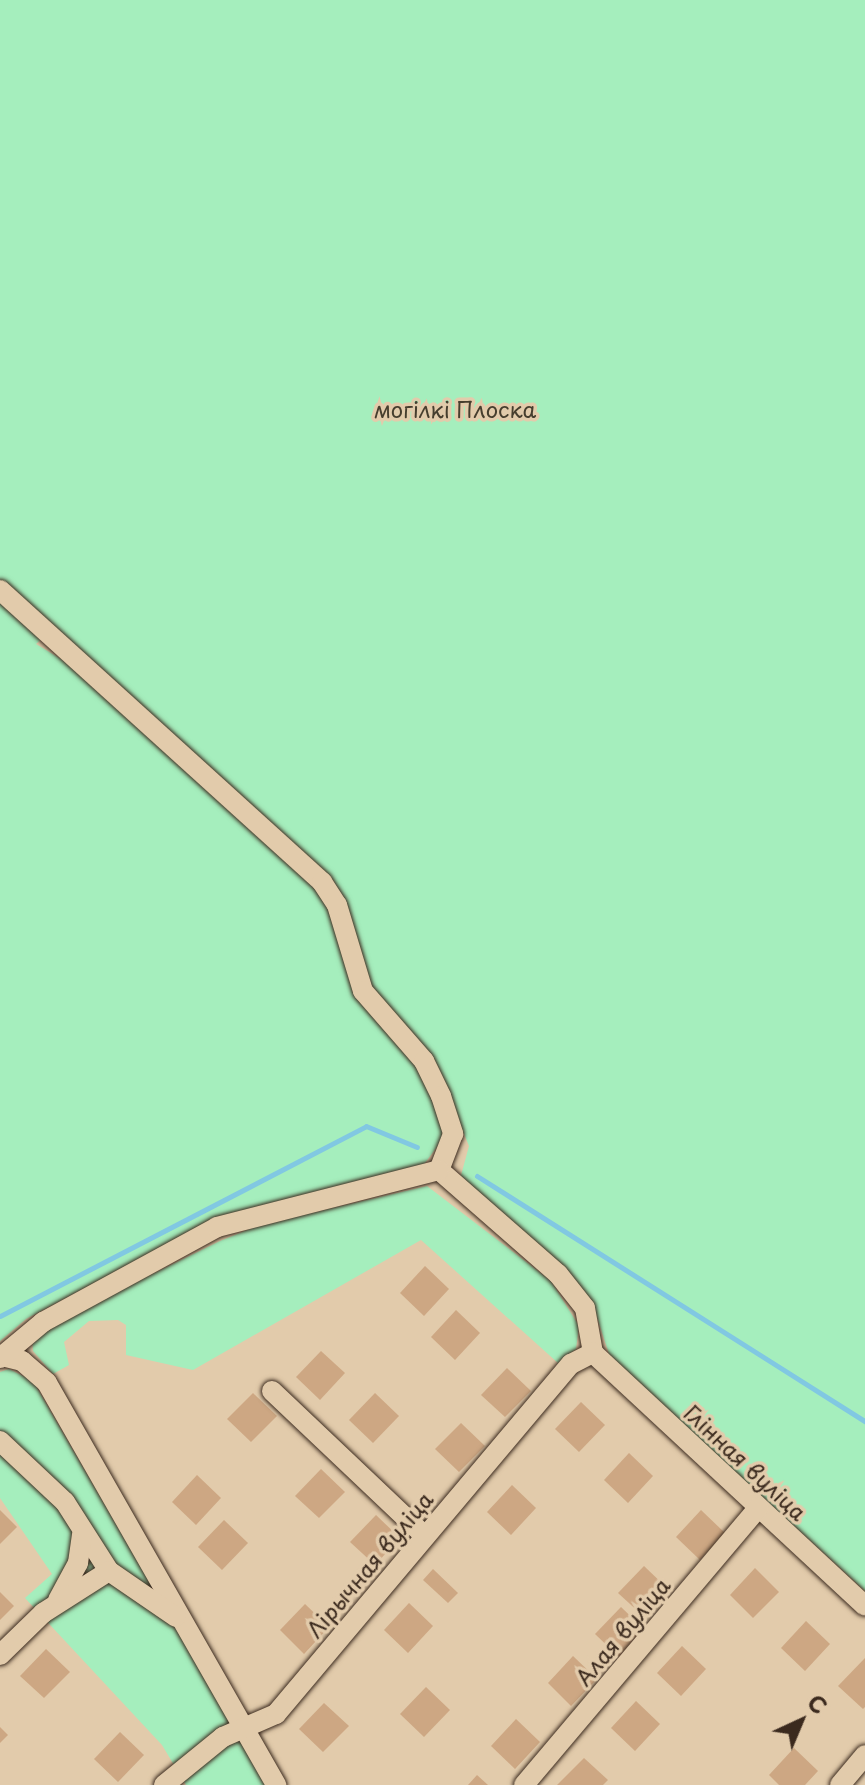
<!DOCTYPE html>
<meta charset="utf-8">
<style>
body{margin:0}
#map{position:relative;width:865px;height:1785px;overflow:hidden;background:#e2cbab;font-family:"Playpen Sans",sans-serif}
div>[style]{position:absolute}
.green>*{inset:0;background:#a5eebd}
.stream>*{height:5px;margin:-2.5px;padding:0 2.5px;transform-origin:2.5px;border-radius:2.5px;background:#81c8e2}
.building>*{inset:0;background:#cda783}
.roads{filter:drop-shadow(0 0 2px #3b2a1e) drop-shadow(0 0 2px #3b2a1e)}
.minor>*{height:20px;margin:-10px;padding:0 10px;transform-origin:10px;border-radius:10px;background:#e2cbab}
span{translate:-50% -50%;white-space:nowrap;text-align:center;line-height:1.15;-webkit-text-stroke:7px #e2cbab;paint-order:stroke}
.park-label{font-size:22px;color:#463e2e}
.street-label{font-size:22px;color:#3b2a1e}
.north{position:absolute;left:761px;top:1681px;width:80px;height:80px;-webkit-text-stroke:6px #e2cbab;paint-order:stroke;rotate:44deg;font-size:22px;font-weight:700;line-height:32px;text-align:center;color:#3b2a1e}
.north::after{content:'';display:block;margin:auto;width:28px;height:36px;background:#3b2a1e;clip-path:polygon(50% 0,100% 100%,50% 72%,0 100%)}
</style>
<div id="map">
<div class="green">
<div style="clip-path:polygon(0 0,865px 0,865px 1591px,610px 1357px,593px 1305px,571px 1278px,460px 1179px,469px 1146px,447px 1092px,430px 1058px,367px 983px,334px 881px,52px 629px,36px 644px,81px 671px,318px 885px,336px 925px,353px 987px,415px 1064px,440px 1110px,443px 1139px,422px 1167px,206px 1224px,26px 1319px,0 1341px)"></div>
<div style="clip-path:polygon(427px 1186px,551px 1281px,579px 1326px,576px 1349px,558px 1363px,421px 1240px,193px 1370px,126px 1355px,126px 1325px,118px 1320px,89px 1321px,64px 1342px,69px 1365px,53px 1374px,33px 1351px,32px 1336px,50px 1324px,220px 1241px,260px 1225px)"></div>
<div style="clip-path:polygon(9px 1369px,33px 1381px,267px 1785px,186px 1785px,162px 1745px,25px 1598px,52px 1574px,0 1498px,0 1372px)"></div>
</div>
<div class="stream">
<div style="left:477px;top:1176px;width:459px;rotate:32.3deg"></div>
<div style="left:0;top:1316px;width:412px;rotate:-27.4deg"></div>
<div style="left:366px;top:1126px;width:55px;rotate:22.4deg"></div>
</div>
<div class="building">
<div style="clip-path:polygon(425px 1266px,449px 1289px,424px 1316px,400px 1293px)"></div>
<div style="clip-path:polygon(456px 1310px,480px 1333px,455px 1360px,431px 1337px)"></div>
<div style="clip-path:polygon(321px 1351px,345px 1373px,320px 1400px,296px 1377px)"></div>
<div style="clip-path:polygon(507px 1368px,531px 1391px,505px 1417px,481px 1395px)"></div>
<div style="clip-path:polygon(253px 1393px,277px 1416px,251px 1442px,227px 1419px)"></div>
<div style="clip-path:polygon(375px 1393px,399px 1416px,373px 1443px,349px 1420px)"></div>
<div style="clip-path:polygon(581px 1402px,605px 1425px,579px 1452px,555px 1429px)"></div>
<div style="clip-path:polygon(461px 1423px,485px 1446px,459px 1472px,435px 1449px)"></div>
<div style="clip-path:polygon(629px 1453px,653px 1476px,628px 1503px,604px 1480px)"></div>
<div style="clip-path:polygon(321px 1469px,345px 1492px,319px 1518px,295px 1496px)"></div>
<div style="clip-path:polygon(197px 1475px,221px 1498px,196px 1525px,172px 1502px)"></div>
<div style="clip-path:polygon(512px 1485px,536px 1508px,511px 1535px,487px 1512px)"></div>
<div style="clip-path:polygon(0 1510px,17px 1527px,0 1544px)"></div>
<div style="clip-path:polygon(701px 1510px,725px 1533px,700px 1560px,676px 1537px)"></div>
<div style="clip-path:polygon(376px 1515px,400px 1538px,375px 1565px,350px 1542px)"></div>
<div style="clip-path:polygon(224px 1520px,248px 1543px,222px 1570px,198px 1547px)"></div>
<div style="clip-path:polygon(644px 1566px,668px 1589px,642px 1615px,618px 1593px)"></div>
<div style="clip-path:polygon(755px 1568px,779px 1592px,753px 1618px,730px 1595px)"></div>
<div style="clip-path:polygon(433px 1569px,458px 1593px,448px 1603px,423px 1580px)"></div>
<div style="clip-path:polygon(0 1592px,14px 1606px,0 1620px)"></div>
<div style="clip-path:polygon(409px 1603px,433px 1626px,408px 1653px,384px 1630px)"></div>
<div style="clip-path:polygon(305px 1604px,329px 1627px,304px 1654px,280px 1630px)"></div>
<div style="clip-path:polygon(621px 1607px,645px 1630px,619px 1657px,595px 1634px)"></div>
<div style="clip-path:polygon(806px 1621px,830px 1644px,805px 1671px,781px 1648px)"></div>
<div style="clip-path:polygon(682px 1646px,706px 1669px,681px 1696px,657px 1673px)"></div>
<div style="clip-path:polygon(46px 1649px,70px 1672px,44px 1698px,20px 1676px)"></div>
<div style="clip-path:polygon(573px 1656px,597px 1679px,571px 1706px,548px 1683px)"></div>
<div style="clip-path:polygon(865px 1658px,865px 1707px,863px 1709px,838px 1686px)"></div>
<div style="clip-path:polygon(426px 1687px,450px 1710px,424px 1737px,400px 1714px)"></div>
<div style="clip-path:polygon(636px 1701px,660px 1724px,635px 1751px,611px 1728px)"></div>
<div style="clip-path:polygon(324px 1703px,349px 1726px,323px 1752px,299px 1729px)"></div>
<div style="clip-path:polygon(516px 1719px,540px 1742px,515px 1769px,491px 1746px)"></div>
<div style="clip-path:polygon(0 1727px,8px 1735px,0 1743px)"></div>
<div style="clip-path:polygon(120px 1732px,144px 1755px,118px 1782px,94px 1759px)"></div>
<div style="clip-path:polygon(794px 1748px,818px 1771px,805px 1785px,779px 1785px,769px 1775px)"></div>
<div style="clip-path:polygon(584px 1758px,608px 1780px,603px 1785px,557px 1785px)"></div>
<div style="clip-path:polygon(477px 1775px,488px 1785px,468px 1785px)"></div>
</div>
<div class="roads">
<div class="minor">
<div style="left:0;top:590px;width:435px;rotate:42.2deg"></div>
<div style="left:322px;top:882px;width:27px;rotate:57deg"></div>
<div style="left:337px;top:905px;width:90px;rotate:73.2deg"></div>
<div style="left:363px;top:991px;width:93px;rotate:48.9deg"></div>
<div style="left:424px;top:1061px;width:39px;rotate:64deg"></div>
<div style="left:441px;top:1096px;width:40px;rotate:72deg"></div>
<div style="left:453px;top:1134px;width:39px;rotate:111deg"></div>
<div style="left:439px;top:1170px;width:158px;rotate:41.2deg"></div>
<div style="left:558px;top:1274px;width:43px;rotate:51.5deg"></div>
<div style="left:585px;top:1308px;width:46px;rotate:79.9deg"></div>
<div style="left:593px;top:1353px;width:371px;rotate:42.9deg"></div>
<div style="left:2px;top:1356px;width:21px;rotate:14deg"></div>
<div style="left:22px;top:1361px;width:33px;rotate:41deg"></div>
<div style="left:47px;top:1383px;width:463px;rotate:60.3deg"></div>
<div style="left:0;top:1358px;width:56px;rotate:-39.9deg"></div>
<div style="left:43px;top:1322px;width:198px;rotate:-28.6deg"></div>
<div style="left:217px;top:1227px;width:229px;rotate:-14.4deg"></div>
<div style="left:272px;top:1391px;width:209px;rotate:43.5deg"></div>
<div style="left:0;top:1441px;width:89px;rotate:43.2deg"></div>
<div style="left:65px;top:1502px;width:82px;rotate:57.5deg"></div>
<div style="left:58px;top:1600px;width:42px;rotate:-61.6deg"></div>
<div style="left:78px;top:1563px;width:29px;rotate:-82deg"></div>
<div style="left:0;top:1655px;width:60px;rotate:-44.3deg"></div>
<div style="left:43px;top:1613px;width:78px;rotate:-32.5deg"></div>
<div style="left:109px;top:1571px;width:81px;rotate:34.5deg"></div>
<div style="left:164px;top:1785px;width:76px;rotate:-39.1deg"></div>
<div style="left:223px;top:1737px;width:58px;rotate:-23.5deg"></div>
<div style="left:276px;top:1714px;width:458px;rotate:-49.9deg"></div>
<div style="left:571px;top:1364px;width:25px;rotate:-27deg"></div>
<div style="left:524px;top:1785px;width:363px;rotate:-49.8deg"></div>
<div style="left:840px;top:1785px;width:39px;rotate:-50deg"></div>
</div>
</div>
<div class="park-label">
<span style="left:455px;top:409px">могілкі Плоска</span>
</div>
<div class="street-label">
<span style="left:746px;top:1462px;rotate:43deg">Глінная вуліца</span>
<span style="left:369px;top:1564px;rotate:-50deg">Лірычная вуліца</span>
<span style="left:622px;top:1631px;rotate:-50deg">Алая вуліца</span>
</div>
<div class="north">С</div>
</div>
